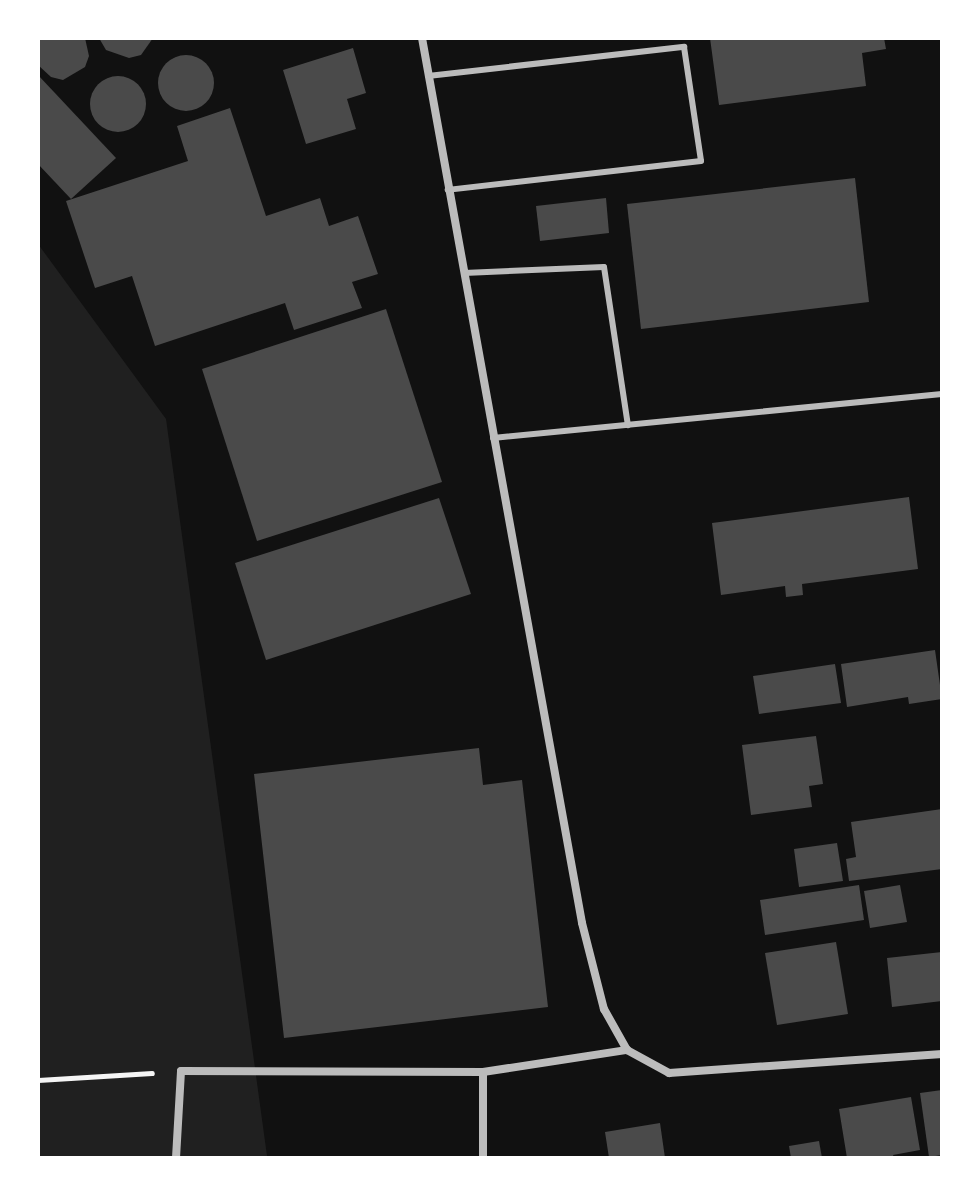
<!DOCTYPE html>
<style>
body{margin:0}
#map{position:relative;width:980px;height:1196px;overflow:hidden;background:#111;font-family:Quicksand,sans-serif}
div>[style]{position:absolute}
.green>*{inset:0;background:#202020}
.building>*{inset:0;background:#4a4a4a}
.round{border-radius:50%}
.path>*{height:5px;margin:-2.5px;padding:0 2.5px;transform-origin:2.5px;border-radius:2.5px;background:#f5f5f5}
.service>*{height:6px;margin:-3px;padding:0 3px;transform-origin:3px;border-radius:3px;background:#bcbcbc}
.minor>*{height:8px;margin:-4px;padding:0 4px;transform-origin:4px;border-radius:4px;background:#bcbcbc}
span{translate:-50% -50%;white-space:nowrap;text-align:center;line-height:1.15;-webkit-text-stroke:6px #fff;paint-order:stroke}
.frame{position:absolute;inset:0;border:40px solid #fff;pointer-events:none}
</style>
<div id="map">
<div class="green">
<div style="clip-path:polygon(38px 244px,166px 419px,267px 1156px,264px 1158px,38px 1158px)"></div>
</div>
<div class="building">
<div style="clip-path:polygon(38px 38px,85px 38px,89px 56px,85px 67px,63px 80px,51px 77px,38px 65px)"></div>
<div style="clip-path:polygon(99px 38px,153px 38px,141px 55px,129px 58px,106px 50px)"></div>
<div style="clip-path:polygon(710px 38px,884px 38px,886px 49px,862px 53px,866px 86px,719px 105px)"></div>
<div style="clip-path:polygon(353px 48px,366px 93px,347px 99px,356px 129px,306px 144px,283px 70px)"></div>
<div class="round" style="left:158px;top:55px;width:56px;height:56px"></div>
<div style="clip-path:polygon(38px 75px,116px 158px,71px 199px,38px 164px)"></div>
<div class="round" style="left:90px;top:76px;width:56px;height:56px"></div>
<div style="clip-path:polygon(230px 108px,266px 216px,320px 198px,329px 226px,358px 216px,378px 274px,352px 282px,362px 308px,294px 330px,285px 303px,155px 346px,132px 276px,95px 288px,66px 201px,188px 161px,177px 126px)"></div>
<div style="clip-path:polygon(855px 178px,869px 302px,641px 329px,627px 204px)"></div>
<div style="clip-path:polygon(606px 198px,609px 233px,540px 241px,536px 206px)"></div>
<div style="clip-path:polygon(386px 309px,442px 482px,257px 541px,202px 369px)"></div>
<div style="clip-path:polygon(909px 497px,918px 569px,802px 584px,803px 595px,786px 597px,785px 586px,721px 595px,712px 523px)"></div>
<div style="clip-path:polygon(439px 498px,471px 594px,266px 660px,235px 563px)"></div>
<div style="clip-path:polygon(935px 650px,942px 699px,909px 704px,908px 697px,847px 707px,841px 664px)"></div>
<div style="clip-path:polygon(835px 664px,841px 703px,759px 714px,753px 676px)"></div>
<div style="clip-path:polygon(816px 736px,823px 784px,809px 786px,812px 807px,751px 815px,742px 745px)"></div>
<div style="clip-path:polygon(479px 748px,483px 785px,522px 780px,548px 1007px,284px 1038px,254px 774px)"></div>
<div style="clip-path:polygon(942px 809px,942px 869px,849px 881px,846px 859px,856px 857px,851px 822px)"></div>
<div style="clip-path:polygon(837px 843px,843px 881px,799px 887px,794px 849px)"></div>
<div style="clip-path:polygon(859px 885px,864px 920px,765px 935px,760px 900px)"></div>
<div style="clip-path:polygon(900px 885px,907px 922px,870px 928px,864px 891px)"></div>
<div style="clip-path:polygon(836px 942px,848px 1014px,777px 1025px,765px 953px)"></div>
<div style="clip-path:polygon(942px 952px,942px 1001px,892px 1007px,887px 958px)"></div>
<div style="clip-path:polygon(942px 1090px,942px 1155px,929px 1157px,920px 1093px)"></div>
<div style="clip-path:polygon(911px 1097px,920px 1150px,893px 1155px,894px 1158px,847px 1158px,839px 1109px)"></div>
<div style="clip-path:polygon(660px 1123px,665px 1158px,609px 1158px,605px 1132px)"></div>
<div style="clip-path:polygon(819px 1141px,822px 1158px,791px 1158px,789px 1146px)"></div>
</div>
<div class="path">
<div style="left:38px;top:1080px;width:114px;rotate:-3.5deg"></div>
</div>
<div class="service">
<div style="left:428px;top:76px;width:258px;rotate:-6.5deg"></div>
<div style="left:684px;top:47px;width:115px;rotate:81.5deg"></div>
<div style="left:701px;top:161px;width:255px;rotate:173.5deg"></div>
<div style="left:464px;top:273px;width:140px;rotate:-2.5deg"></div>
<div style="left:604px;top:267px;width:160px;rotate:81.4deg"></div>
<div style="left:493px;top:438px;width:451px;rotate:-5.6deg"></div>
</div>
<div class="minor">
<div style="left:422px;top:38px;width:899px;rotate:79.75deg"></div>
<div style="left:582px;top:923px;width:89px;rotate:75.7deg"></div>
<div style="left:604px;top:1009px;width:47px;rotate:60.7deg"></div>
<div style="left:627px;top:1050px;width:48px;rotate:28.7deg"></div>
<div style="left:669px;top:1073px;width:274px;rotate:-4deg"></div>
<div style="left:483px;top:1072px;width:86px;rotate:90deg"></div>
<div style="left:176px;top:1158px;width:87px;rotate:-86.7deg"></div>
<div style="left:181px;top:1071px;width:302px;rotate:0.2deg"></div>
<div style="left:483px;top:1072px;width:146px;rotate:-8.7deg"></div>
</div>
<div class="frame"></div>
</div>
